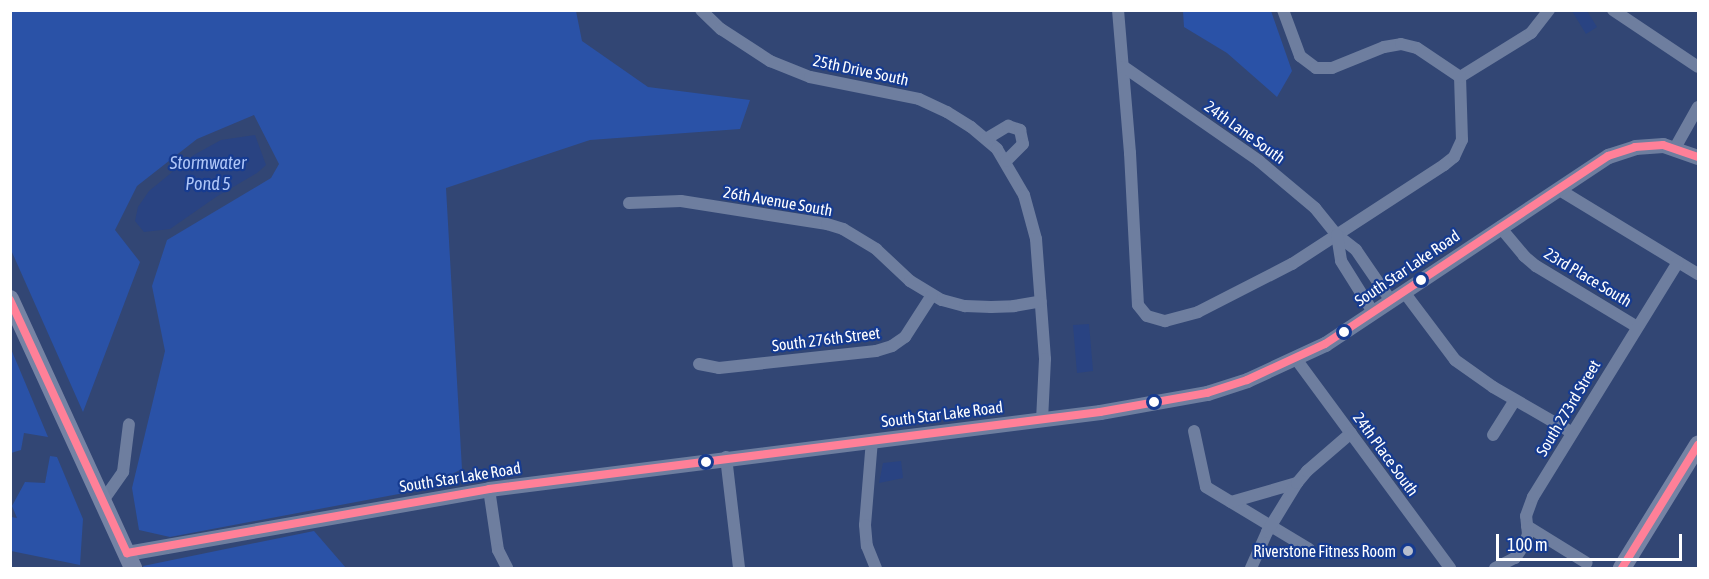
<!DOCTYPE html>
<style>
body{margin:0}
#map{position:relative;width:1709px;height:579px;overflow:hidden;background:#324674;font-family:"Asap Condensed",sans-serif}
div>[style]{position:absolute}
.green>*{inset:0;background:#2a52a7}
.water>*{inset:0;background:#294382}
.minor>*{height:12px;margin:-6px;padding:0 6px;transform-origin:6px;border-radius:6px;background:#6e7e9f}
.tertiary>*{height:15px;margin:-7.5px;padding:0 7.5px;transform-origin:7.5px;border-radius:7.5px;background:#6e7e9f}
.secondary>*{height:18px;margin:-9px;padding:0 9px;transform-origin:9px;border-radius:9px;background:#7583a4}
.bus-1>*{height:8px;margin:-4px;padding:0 4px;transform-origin:4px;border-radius:4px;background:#ff8098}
.dots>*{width:16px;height:16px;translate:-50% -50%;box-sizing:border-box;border:3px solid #163b90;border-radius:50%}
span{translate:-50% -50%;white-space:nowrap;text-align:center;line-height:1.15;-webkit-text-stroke:4.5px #163b90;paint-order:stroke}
.street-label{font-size:16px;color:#fff}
.poi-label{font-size:16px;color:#fff}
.right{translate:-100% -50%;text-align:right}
.water-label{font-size:18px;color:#afc6f7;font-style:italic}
.frame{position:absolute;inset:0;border:12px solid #fff;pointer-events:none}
.scale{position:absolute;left:1496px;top:534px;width:186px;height:27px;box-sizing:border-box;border:3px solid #fff;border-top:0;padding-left:8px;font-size:18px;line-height:21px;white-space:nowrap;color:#fff;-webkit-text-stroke:4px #163b90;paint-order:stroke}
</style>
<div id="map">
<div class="green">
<div style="clip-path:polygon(10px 11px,576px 11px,582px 41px,648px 87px,750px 100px,740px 129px,590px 140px,446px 188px,462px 469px,420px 490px,170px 537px,139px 530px,132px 488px,165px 351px,152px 286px,167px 240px,271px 178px,279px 164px,254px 115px,197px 139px,137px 186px,115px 230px,140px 262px,83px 412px,11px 250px)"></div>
<div style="clip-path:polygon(1183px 11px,1271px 11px,1292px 71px,1277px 97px,1227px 53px,1184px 27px)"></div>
<div style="clip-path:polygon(11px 349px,48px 437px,24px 433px,21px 450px,11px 453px)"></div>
<div style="clip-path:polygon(50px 456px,57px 457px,83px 519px,80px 565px,11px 551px,11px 517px,17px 518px,12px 506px,25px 482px,45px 483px)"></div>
<div style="clip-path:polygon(314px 531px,346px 568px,144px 568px,143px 566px)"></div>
</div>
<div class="water">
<div style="clip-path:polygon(1572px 11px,1587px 11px,1597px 27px,1586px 34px)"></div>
<div style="clip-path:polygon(255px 135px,266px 165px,257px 173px,216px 197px,170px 229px,144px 232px,135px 221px,138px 207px,149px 191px,192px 156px,221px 140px)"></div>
<div style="clip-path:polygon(1089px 324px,1093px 371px,1077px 373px,1073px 325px)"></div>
<div style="clip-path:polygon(901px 461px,903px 478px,879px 483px,883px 463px)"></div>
</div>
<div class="minor">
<div style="left:701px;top:10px;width:28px;rotate:44deg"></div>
<div style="left:721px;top:29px;width:59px;rotate:33.1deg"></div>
<div style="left:770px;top:61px;width:43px;rotate:21.8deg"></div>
<div style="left:810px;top:77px;width:111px;rotate:11.4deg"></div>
<div style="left:919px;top:99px;width:31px;rotate:25deg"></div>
<div style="left:947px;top:112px;width:28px;rotate:32deg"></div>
<div style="left:971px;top:127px;width:34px;rotate:40deg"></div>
<div style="left:997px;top:149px;width:53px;rotate:59.6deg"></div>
<div style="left:1024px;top:195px;width:46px;rotate:74.7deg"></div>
<div style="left:1036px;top:239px;width:120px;rotate:85.7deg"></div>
<div style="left:1045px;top:359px;width:61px;rotate:92.8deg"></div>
<div style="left:1118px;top:10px;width:144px;rotate:85.2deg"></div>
<div style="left:1130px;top:153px;width:152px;rotate:87deg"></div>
<div style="left:1138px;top:305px;width:14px;rotate:51deg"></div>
<div style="left:1147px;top:316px;width:19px;rotate:16deg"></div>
<div style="left:1165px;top:321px;width:34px;rotate:-15deg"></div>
<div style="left:1198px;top:312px;width:106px;rotate:-27.1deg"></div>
<div style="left:1292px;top:264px;width:181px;rotate:-33.1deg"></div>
<div style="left:1444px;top:165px;width:13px;rotate:-39deg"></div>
<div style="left:1454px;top:157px;width:19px;rotate:-65deg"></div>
<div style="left:1462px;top:140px;width:63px;rotate:-91.8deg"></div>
<div style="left:1460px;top:77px;width:84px;rotate:-31.8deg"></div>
<div style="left:1531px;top:33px;width:29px;rotate:-52deg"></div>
<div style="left:1283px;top:10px;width:49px;rotate:69.7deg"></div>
<div style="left:1300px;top:56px;width:20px;rotate:37deg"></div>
<div style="left:1316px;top:68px;width:16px"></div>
<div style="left:1332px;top:68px;width:56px;rotate:-22deg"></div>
<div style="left:1384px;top:47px;width:17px;rotate:-10deg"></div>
<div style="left:1401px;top:44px;width:16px;rotate:14deg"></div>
<div style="left:1417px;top:48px;width:52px;rotate:34deg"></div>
<div style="left:1613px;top:10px;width:102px;rotate:33.8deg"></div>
<div style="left:1124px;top:67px;width:165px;rotate:34.8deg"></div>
<div style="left:1259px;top:161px;width:73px;rotate:40deg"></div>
<div style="left:1315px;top:208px;width:35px;rotate:51deg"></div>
<div style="left:1337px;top:235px;width:24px;rotate:38deg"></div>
<div style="left:1356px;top:250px;width:62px;rotate:55.5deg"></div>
<div style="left:986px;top:139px;width:26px;rotate:-31deg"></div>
<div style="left:1008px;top:126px;width:13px;rotate:18deg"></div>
<div style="left:1020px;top:130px;width:14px;rotate:78deg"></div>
<div style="left:1023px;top:144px;width:24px;rotate:135deg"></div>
<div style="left:1675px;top:148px;width:47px;rotate:-60.7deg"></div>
<div style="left:1558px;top:189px;width:164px;rotate:31.3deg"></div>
<div style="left:629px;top:203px;width:52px;rotate:-2.2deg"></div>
<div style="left:681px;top:201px;width:148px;rotate:9deg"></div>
<div style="left:827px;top:224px;width:17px;rotate:17deg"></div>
<div style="left:843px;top:229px;width:39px;rotate:31deg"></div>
<div style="left:876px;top:249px;width:47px;rotate:43.3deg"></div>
<div style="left:910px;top:281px;width:37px;rotate:31deg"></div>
<div style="left:942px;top:300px;width:24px;rotate:15deg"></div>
<div style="left:965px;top:306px;width:26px;rotate:2deg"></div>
<div style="left:991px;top:307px;width:23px;rotate:-2deg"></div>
<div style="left:1014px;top:306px;width:27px;rotate:-10deg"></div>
<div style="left:1500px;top:227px;width:38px;rotate:50deg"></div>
<div style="left:1524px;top:256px;width:16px;rotate:40deg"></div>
<div style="left:1536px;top:266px;width:118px;rotate:31.1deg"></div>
<div style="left:1337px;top:235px;width:26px;rotate:81deg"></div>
<div style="left:1341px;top:261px;width:60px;rotate:57.9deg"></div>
<div style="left:1404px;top:292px;width:85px;rotate:53.1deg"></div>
<div style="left:1455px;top:360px;width:47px;rotate:35.4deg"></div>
<div style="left:1493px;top:387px;width:90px;rotate:30deg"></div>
<div style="left:1296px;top:359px;width:260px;rotate:53.6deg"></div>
<div style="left:699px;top:364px;width:20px;rotate:11deg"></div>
<div style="left:719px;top:368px;width:158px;rotate:-6.2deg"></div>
<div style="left:876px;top:351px;width:17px;rotate:-17deg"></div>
<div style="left:892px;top:346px;width:16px;rotate:-35deg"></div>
<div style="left:905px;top:337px;width:50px;rotate:-57.3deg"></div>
<div style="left:1194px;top:431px;width:57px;rotate:77.9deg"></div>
<div style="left:1206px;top:487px;width:120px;rotate:31deg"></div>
<div style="left:1493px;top:435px;width:41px;rotate:-57.8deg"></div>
<div style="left:872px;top:440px;width:85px;rotate:94.7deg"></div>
<div style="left:865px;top:525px;width:21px;rotate:85deg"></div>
<div style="left:867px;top:546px;width:24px;rotate:68deg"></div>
<div style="left:726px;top:457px;width:112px;rotate:83.3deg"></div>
<div style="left:489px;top:489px;width:62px;rotate:81.6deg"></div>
<div style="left:498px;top:550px;width:20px;rotate:63deg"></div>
<div style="left:102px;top:502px;width:37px;rotate:-55deg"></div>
<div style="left:123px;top:472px;width:48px;rotate:-82.9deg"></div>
<div style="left:1231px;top:502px;width:69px;rotate:-16.1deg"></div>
<div style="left:1527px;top:526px;width:70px;rotate:31.7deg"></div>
<div style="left:1251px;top:568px;width:39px;rotate:-66deg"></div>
<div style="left:1267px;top:532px;width:57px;rotate:-58.5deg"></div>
<div style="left:1297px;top:483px;width:16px;rotate:-50deg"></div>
<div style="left:1307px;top:471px;width:58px;rotate:-40.8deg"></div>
<div style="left:1495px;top:568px;width:22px;rotate:-27deg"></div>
<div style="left:1515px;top:558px;width:16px;rotate:-55deg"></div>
<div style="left:1524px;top:545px;width:12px;rotate:-70deg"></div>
<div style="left:1528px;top:534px;width:18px;rotate:-96deg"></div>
<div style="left:1526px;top:516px;width:20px;rotate:-70deg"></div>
<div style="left:1533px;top:497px;width:276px;rotate:-58.3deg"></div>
</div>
<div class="tertiary">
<div style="left:127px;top:553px;width:368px;rotate:-10deg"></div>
<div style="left:489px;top:489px;width:616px;rotate:-7.18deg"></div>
<div style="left:1100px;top:412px;width:109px;rotate:-10.1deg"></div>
<div style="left:1207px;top:393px;width:42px;rotate:-18deg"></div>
<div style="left:1247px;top:380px;width:86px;rotate:-24.8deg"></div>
<div style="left:1325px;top:344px;width:340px;rotate:-33.6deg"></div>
<div style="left:1608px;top:156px;width:28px;rotate:-18deg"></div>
<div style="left:1635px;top:147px;width:28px;rotate:-4deg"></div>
<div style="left:1663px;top:145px;width:37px;rotate:19deg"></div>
</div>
<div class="secondary">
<div style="left:10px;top:299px;width:296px;rotate:65.4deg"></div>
<div style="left:1622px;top:568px;width:145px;rotate:-58.3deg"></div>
</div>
<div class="bus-1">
<div style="left:10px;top:300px;width:279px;rotate:65.2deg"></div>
<div style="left:127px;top:553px;width:368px;rotate:-10deg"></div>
<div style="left:489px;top:489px;width:616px;rotate:-7.18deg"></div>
<div style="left:1100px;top:412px;width:109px;rotate:-10.1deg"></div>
<div style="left:1207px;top:393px;width:42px;rotate:-18deg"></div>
<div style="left:1247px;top:380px;width:86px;rotate:-24.8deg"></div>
<div style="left:1325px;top:344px;width:340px;rotate:-33.6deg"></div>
<div style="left:1608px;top:156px;width:28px;rotate:-18deg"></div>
<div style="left:1635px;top:147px;width:28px;rotate:-4deg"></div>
<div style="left:1663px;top:145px;width:37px;rotate:19deg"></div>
<div style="left:1622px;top:568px;width:145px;rotate:-58.3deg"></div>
</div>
<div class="dots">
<div style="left:1421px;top:280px;background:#fff"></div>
<div style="left:1344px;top:332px;background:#fff"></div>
<div style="left:1154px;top:402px;background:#fff"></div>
<div style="left:706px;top:462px;background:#fff"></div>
<div style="left:1408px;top:551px;background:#b7bece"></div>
</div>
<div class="street-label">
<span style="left:861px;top:70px;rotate:12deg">25th Drive South</span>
<span style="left:1245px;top:132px;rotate:36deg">24th Lane South</span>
<span style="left:778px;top:201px;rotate:10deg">26th Avenue South</span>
<span style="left:1407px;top:268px;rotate:-34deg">South Star Lake Road</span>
<span style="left:1588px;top:277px;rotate:31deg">23rd Place South</span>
<span style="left:826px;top:339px;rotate:-7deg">South 276th Street</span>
<span style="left:1568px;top:408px;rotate:-59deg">South 273rd Street</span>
<span style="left:942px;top:414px;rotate:-7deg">South Star Lake Road</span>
<span style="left:1386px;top:454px;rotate:54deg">24th Place South</span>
<span style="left:460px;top:477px;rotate:-9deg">South Star Lake Road</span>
</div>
<div class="poi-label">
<span class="right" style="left:1396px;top:551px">Riverstone Fitness Room</span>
</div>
<div class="water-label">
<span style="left:208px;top:174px">Stormwater<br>Pond 5</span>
</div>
<div class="frame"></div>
<div class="scale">100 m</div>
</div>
